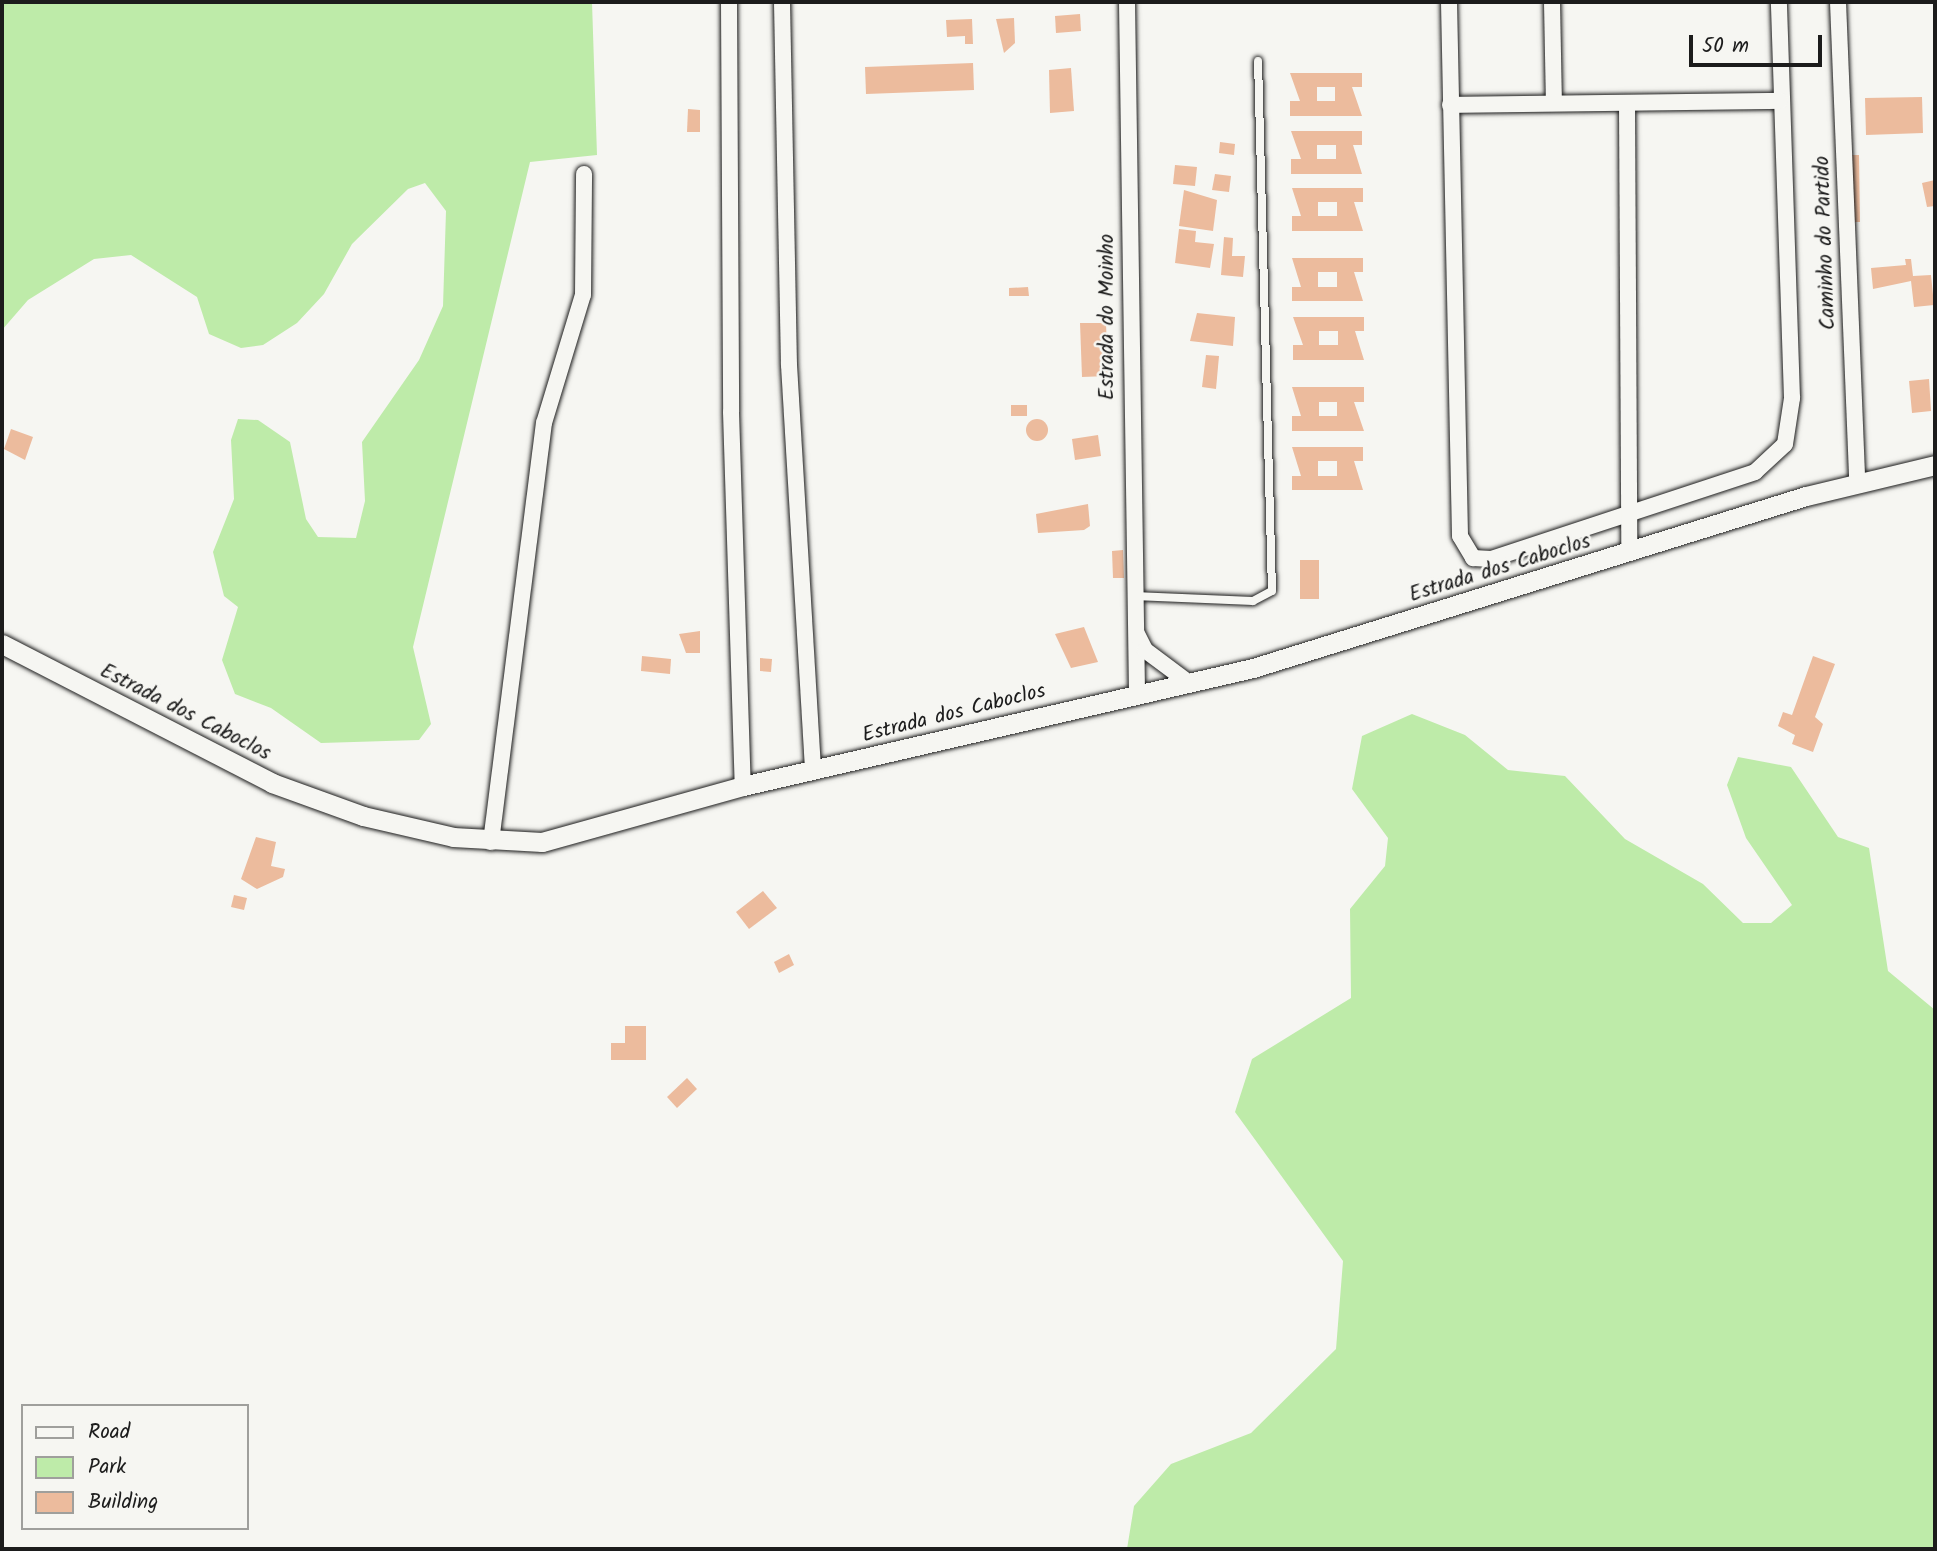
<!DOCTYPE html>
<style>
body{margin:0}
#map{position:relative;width:1937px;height:1551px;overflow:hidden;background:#f6f6f2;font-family:Kalam,sans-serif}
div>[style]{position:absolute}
.green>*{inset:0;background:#beeba9}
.building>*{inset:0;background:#ecbb9d}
.round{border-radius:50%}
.roads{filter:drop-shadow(0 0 2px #1c1c1c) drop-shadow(0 0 2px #1c1c1c)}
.service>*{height:8px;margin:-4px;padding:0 4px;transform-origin:4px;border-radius:4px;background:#f6f6f2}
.minor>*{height:16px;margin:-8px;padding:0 8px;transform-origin:8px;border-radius:8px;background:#f6f6f2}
.tertiary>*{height:19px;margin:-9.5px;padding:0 9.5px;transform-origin:9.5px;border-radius:9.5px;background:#f6f6f2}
span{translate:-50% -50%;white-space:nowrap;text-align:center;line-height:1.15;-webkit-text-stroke:5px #f6f6f2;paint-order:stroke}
.street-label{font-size:21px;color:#1c1c1c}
.frame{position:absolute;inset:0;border:4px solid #1c1c1c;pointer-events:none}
.legend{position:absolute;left:21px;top:1404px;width:228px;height:126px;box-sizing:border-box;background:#f6f6f2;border:2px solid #9f9f9c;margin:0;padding:9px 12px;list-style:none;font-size:21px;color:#1c1c1c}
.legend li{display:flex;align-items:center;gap:14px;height:35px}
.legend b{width:35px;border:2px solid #9f9f9c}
.scale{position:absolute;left:1689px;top:35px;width:133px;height:32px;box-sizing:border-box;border:4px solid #1c1c1c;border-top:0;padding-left:9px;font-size:21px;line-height:24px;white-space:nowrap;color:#1c1c1c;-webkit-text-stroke:5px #f6f6f2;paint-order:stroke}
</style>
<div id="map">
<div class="green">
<div style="clip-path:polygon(2px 2px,592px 2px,597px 155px,530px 162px,413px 647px,431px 724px,419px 740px,321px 743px,271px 708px,235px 694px,222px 660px,238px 607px,224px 596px,213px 552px,234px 499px,231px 440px,238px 419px,258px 420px,290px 442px,306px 519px,318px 537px,356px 538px,365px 501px,362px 442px,419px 360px,443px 306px,446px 211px,425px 183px,408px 189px,352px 244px,324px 294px,297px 323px,263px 345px,241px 348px,209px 334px,197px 297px,131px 255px,94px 259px,28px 300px,2px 330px)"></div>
<div style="clip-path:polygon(1412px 714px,1465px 735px,1508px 770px,1565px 776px,1625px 839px,1703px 884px,1743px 923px,1771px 923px,1792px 905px,1746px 838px,1727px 785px,1738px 757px,1791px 767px,1838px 837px,1869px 848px,1888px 971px,1935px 1010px,1935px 1549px,1127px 1549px,1134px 1506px,1171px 1464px,1251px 1433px,1336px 1349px,1343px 1261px,1235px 1112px,1252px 1059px,1351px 998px,1350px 909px,1385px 866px,1388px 838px,1352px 789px,1362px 736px)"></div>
</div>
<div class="building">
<div style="clip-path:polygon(1080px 14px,1081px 31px,1056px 33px,1055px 16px)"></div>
<div style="clip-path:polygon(1014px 18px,1015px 43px,1004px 53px,996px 19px)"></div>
<div style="clip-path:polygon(972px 19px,973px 44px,965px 44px,965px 36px,947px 37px,946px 20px)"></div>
<div style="clip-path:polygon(973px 63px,974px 90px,866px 94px,865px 67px)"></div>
<div style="clip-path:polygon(1071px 68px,1074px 111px,1050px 113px,1049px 70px)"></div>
<div style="clip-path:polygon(evenodd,1290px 73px,1362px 73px,1362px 87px,1352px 87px,1362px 116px,1290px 116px,1290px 101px,1300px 101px,1290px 73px,1317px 87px,1335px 87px,1335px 101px,1317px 101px,1317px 87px)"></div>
<div style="clip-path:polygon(1922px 97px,1923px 133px,1866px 135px,1865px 98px)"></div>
<div style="clip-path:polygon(688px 109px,700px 110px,700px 132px,687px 132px)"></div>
<div style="clip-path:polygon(evenodd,1291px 131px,1362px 131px,1362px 145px,1353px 145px,1362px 174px,1291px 174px,1291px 159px,1301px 159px,1291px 131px,1317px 145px,1336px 145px,1336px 159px,1317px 159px,1317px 145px)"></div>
<div style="clip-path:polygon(1220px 142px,1235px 144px,1234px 155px,1219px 153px)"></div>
<div style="clip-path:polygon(1849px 155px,1859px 155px,1860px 222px,1850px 222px)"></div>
<div style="clip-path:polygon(1175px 165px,1197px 167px,1195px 186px,1173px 184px)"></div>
<div style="clip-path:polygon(1215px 174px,1231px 176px,1229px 192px,1212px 190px)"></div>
<div style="clip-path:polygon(1935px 180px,1935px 206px,1927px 207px,1922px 183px)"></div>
<div style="clip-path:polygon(evenodd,1292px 188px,1363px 188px,1363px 202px,1354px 202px,1363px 231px,1292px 231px,1292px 216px,1301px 216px,1292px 188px,1318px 202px,1337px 202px,1337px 216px,1318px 216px,1318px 202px)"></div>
<div style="clip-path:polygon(1184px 190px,1217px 200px,1213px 231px,1179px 226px)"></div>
<div style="clip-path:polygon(1179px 229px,1196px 231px,1195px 242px,1214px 244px,1210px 268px,1175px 263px)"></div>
<div style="clip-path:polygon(1224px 237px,1233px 238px,1232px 256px,1245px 256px,1243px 277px,1221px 275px)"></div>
<div style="clip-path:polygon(evenodd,1292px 258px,1363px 258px,1363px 272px,1354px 272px,1363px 301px,1292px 301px,1292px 287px,1301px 287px,1292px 258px,1318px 272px,1337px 272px,1337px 287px,1318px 287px,1318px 272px)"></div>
<div style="clip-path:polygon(1905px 259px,1911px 259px,1913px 276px,1931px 275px,1934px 305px,1914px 307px,1911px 281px,1873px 289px,1871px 268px,1906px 265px)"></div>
<div style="clip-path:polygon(1028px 287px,1029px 296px,1009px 296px,1009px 288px)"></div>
<div style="clip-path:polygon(1197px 313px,1235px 317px,1233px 346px,1190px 341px)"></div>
<div style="clip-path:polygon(evenodd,1293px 317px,1364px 317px,1364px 331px,1355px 331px,1364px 360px,1293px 360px,1293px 345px,1303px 345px,1293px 317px,1319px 331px,1338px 331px,1338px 345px,1319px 345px,1319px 331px)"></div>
<div style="clip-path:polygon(1080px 323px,1106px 323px,1108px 376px,1082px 377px)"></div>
<div style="clip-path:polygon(1206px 355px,1219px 356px,1216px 389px,1202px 387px)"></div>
<div style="clip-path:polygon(1929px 379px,1931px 411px,1912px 413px,1909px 381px)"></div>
<div style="clip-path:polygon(evenodd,1292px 387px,1364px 387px,1364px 402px,1354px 402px,1364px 431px,1292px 431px,1292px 416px,1301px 416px,1292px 387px,1319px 402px,1337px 402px,1337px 416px,1319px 416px,1319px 402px)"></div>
<div style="clip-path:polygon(1011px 405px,1027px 405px,1027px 416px,1011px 416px)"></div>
<div class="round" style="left:1026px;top:419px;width:22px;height:22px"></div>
<div style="clip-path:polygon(11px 429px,33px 437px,25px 460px,4px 449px)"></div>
<div style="clip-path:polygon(1098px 435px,1101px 456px,1075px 460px,1072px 439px)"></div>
<div style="clip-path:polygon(evenodd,1292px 447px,1363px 447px,1363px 461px,1354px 461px,1363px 490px,1292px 490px,1292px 476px,1301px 476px,1292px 447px,1318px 461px,1337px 461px,1337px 476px,1318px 476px,1318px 461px)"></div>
<div style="clip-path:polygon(1088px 504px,1090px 526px,1084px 530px,1038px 533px,1036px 514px)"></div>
<div style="clip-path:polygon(1123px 550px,1124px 578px,1113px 578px,1112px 551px)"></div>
<div style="clip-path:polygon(1300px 560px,1319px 560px,1319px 599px,1300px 599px)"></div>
<div style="clip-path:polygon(1084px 627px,1098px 662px,1071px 668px,1055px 634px)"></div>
<div style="clip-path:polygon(700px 631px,700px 653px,686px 653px,679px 634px)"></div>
<div style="clip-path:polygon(642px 656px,671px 659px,670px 674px,641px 671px)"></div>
<div style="clip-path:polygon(1813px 656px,1835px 664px,1815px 717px,1823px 724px,1813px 752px,1792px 744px,1795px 735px,1778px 726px,1783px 712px,1792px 715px)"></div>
<div style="clip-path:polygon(760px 658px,772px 659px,771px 672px,760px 671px)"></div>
<div style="clip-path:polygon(256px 837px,276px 842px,271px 866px,285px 869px,283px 877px,257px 889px,241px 879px)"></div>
<div style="clip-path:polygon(763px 891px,777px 908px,749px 929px,736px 912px)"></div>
<div style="clip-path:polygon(234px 895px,247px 898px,244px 910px,231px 907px)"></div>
<div style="clip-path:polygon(789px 954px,794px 965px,779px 973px,774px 962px)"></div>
<div style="clip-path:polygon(625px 1026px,646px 1026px,646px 1060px,611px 1060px,611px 1043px,625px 1043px)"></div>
<div style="clip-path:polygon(687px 1078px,697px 1089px,677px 1108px,667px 1097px)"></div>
</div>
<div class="roads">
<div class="service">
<div style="left:1134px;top:596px;width:119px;rotate:2.4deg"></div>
<div style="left:1253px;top:601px;width:21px;rotate:-28deg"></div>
<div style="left:1272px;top:591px;width:530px;rotate:-91.51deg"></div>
</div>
<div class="minor">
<div style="left:729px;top:2px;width:410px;rotate:89.7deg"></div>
<div style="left:731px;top:412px;width:374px;rotate:88.2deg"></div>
<div style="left:782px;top:2px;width:363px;rotate:88.9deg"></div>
<div style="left:789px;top:365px;width:407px;rotate:86.6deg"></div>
<div style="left:1127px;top:2px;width:690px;rotate:89.17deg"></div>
<div style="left:1449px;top:2px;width:534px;rotate:88.82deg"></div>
<div style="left:1460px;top:536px;width:26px;rotate:59deg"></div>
<div style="left:1473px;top:558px;width:18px;rotate:3deg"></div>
<div style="left:1491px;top:559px;width:278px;rotate:-18.2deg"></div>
<div style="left:1755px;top:472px;width:41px;rotate:-43deg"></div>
<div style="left:1785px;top:444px;width:47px;rotate:-81.3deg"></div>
<div style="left:1792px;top:398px;width:396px;rotate:-91.9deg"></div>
<div style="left:1552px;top:2px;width:101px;rotate:88.9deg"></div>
<div style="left:1838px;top:2px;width:480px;rotate:87.7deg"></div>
<div style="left:1627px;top:104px;width:449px;rotate:89.7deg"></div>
<div style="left:1450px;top:105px;width:330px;rotate:-0.7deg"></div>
<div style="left:1137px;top:634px;width:18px;rotate:63deg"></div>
<div style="left:1145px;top:650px;width:54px;rotate:36.7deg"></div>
<div style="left:491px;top:842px;width:422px;rotate:-82.8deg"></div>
<div style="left:544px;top:423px;width:134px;rotate:-73.1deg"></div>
<div style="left:583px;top:295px;width:121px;rotate:-89.5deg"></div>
</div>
<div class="tertiary">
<div style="left:2px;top:644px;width:304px;rotate:27.2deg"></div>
<div style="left:272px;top:783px;width:97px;rotate:19.9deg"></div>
<div style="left:363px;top:816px;width:92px;rotate:13.1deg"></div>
<div style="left:453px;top:837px;width:89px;rotate:3.2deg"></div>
<div style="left:542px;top:842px;width:209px;rotate:-15.6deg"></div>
<div style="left:743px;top:786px;width:523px;rotate:-13.03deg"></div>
<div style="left:1253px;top:668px;width:579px;rotate:-17.28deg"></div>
<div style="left:1806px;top:496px;width:133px;rotate:-13.5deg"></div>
</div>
</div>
<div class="street-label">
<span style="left:1826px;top:243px;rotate:-92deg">Caminho do Partido</span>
<span style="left:1108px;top:317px;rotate:-90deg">Estrada do Moinho</span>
<span style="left:1500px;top:569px;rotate:-17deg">Estrada dos Caboclos</span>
<span style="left:185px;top:713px;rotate:27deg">Estrada dos Caboclos</span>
<span style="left:954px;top:714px;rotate:-14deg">Estrada dos Caboclos</span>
</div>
<div class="frame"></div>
<ul class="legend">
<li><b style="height:9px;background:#f6f6f2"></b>Road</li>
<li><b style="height:19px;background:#beeba9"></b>Park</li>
<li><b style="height:19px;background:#ecbb9d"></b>Building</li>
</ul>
<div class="scale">50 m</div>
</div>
